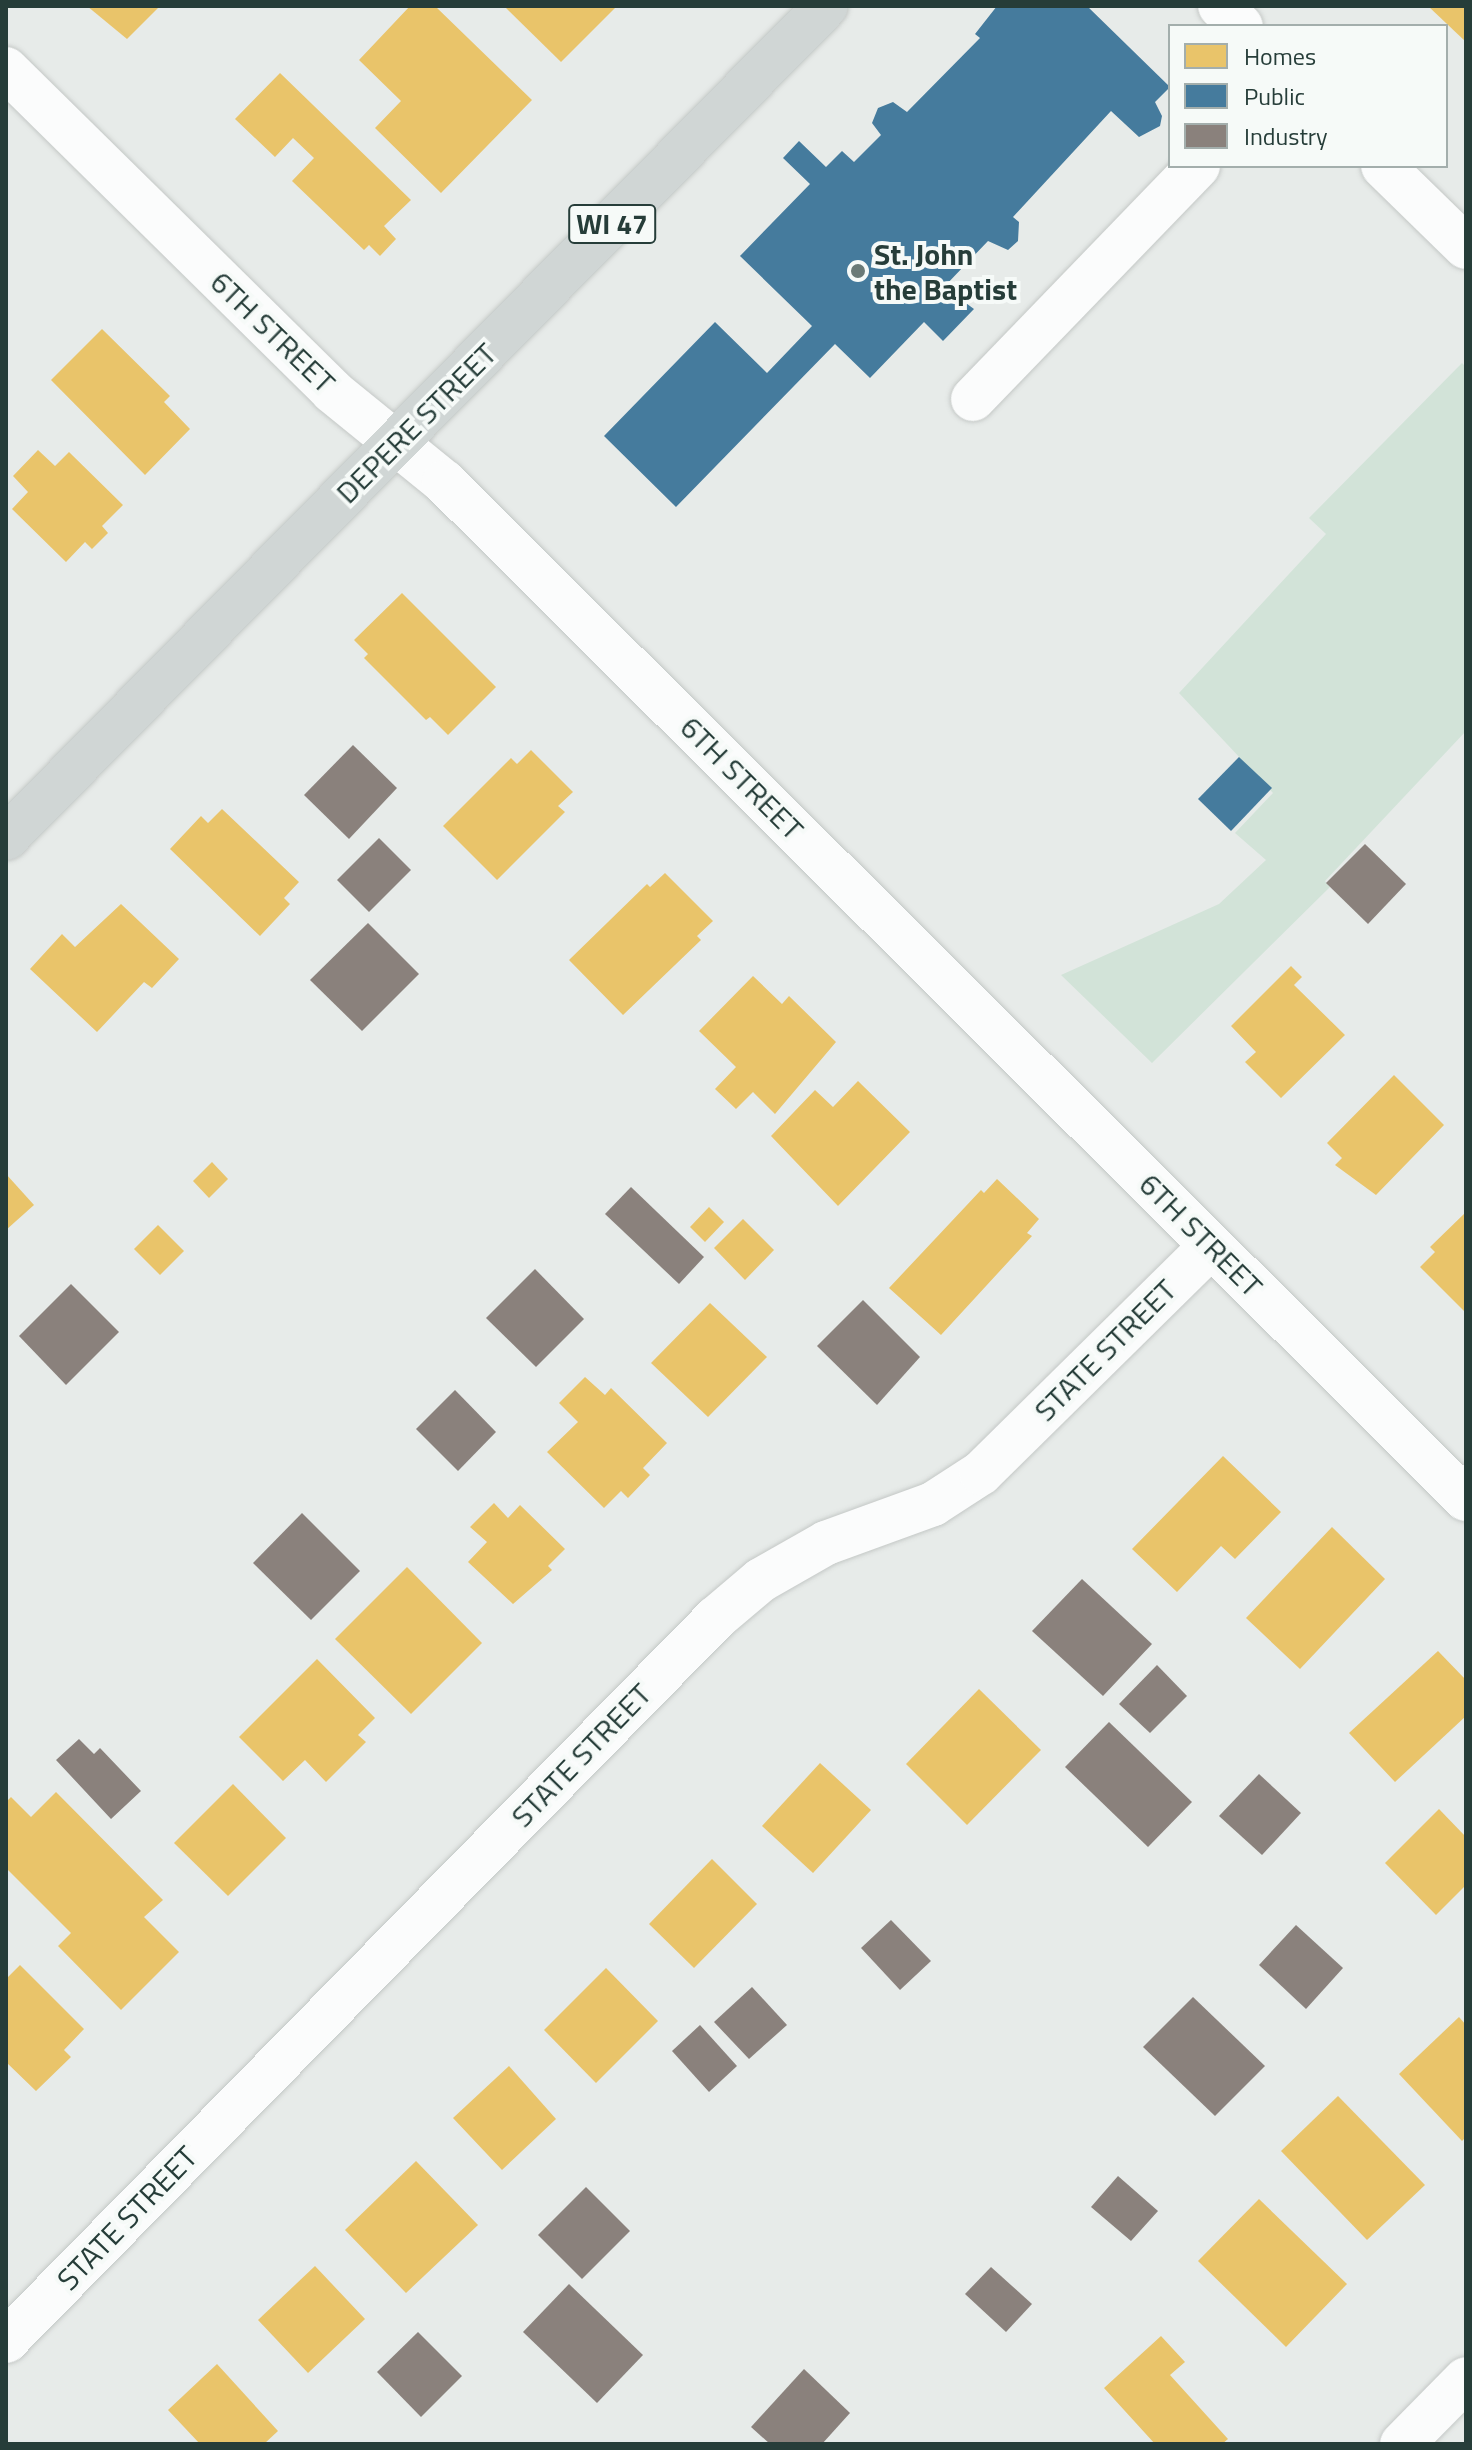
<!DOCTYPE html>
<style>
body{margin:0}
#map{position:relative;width:1472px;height:2450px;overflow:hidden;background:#e7ebe9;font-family:"Titillium Web",sans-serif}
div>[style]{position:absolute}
.green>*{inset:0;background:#d2e3d8}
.homes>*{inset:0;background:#e9c46a}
.public>*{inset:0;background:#457b9d}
.industry>*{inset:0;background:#8a817c}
.roads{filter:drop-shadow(0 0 2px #c4c8c6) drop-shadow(0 0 2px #c4c8c6)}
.minor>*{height:44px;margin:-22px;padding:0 22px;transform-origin:22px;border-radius:22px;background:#fbfcfc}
.major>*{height:44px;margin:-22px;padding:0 22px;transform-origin:22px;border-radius:22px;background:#d0d6d5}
.dots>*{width:22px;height:22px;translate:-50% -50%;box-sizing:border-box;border:4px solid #f6faf8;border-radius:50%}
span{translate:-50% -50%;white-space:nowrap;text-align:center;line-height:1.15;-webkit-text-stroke:8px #f6faf8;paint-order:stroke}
.shield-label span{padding:2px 6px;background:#f6faf8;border:2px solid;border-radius:6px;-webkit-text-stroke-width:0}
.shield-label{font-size:28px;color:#263d39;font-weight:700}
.poi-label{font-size:30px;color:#263d39;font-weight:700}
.left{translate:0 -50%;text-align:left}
.street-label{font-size:30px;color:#263d39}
.frame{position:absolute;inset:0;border:8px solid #263d39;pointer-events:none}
.legend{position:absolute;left:1168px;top:24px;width:280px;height:144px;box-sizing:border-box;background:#f6faf8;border:2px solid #a3aeac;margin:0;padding:10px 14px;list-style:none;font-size:24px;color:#263d39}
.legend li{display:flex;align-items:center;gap:16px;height:40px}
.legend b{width:40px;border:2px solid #a3aeac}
</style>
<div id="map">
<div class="green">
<div style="clip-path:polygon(1462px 363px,1466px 367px,1466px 731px,1325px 881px,1330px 887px,1152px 1063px,1061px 975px,1219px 904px,1266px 860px,1235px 833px,1273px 793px,1179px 693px,1326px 534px,1309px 518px)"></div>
</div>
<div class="homes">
<div style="clip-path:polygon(87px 6px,160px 6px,127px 39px)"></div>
<div style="clip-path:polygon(410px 6px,435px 6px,532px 100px,441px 193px,375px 128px,401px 101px,359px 60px)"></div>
<div style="clip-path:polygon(504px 6px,617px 6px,561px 62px)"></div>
<div style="clip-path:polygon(1428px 6px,1466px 6px,1466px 42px)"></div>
<div style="clip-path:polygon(280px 73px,411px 200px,384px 226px,396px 239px,380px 256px,369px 245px,364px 250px,292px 181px,314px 158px,293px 138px,275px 157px,235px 119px)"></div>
<div style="clip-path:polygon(102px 329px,170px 396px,164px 402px,190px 429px,145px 475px,51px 380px)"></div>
<div style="clip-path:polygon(38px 450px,55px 466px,69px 452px,123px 505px,102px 526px,108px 533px,92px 549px,85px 542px,66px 562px,12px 509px,28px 492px,13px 476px)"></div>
<div style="clip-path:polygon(402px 593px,496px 687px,448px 735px,430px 717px,426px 720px,364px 658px,368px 654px,354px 640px)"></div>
<div style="clip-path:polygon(531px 750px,573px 792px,558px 806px,565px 812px,497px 880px,443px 826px,511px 758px,517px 764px)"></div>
<div style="clip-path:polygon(222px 809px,299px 882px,284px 898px,290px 904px,260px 936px,170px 849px,201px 816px,208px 823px)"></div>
<div style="clip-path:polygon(665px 873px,713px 921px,697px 936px,701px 940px,623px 1015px,569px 960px,647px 884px,650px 887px)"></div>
<div style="clip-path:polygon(121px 904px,179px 959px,152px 988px,144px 982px,97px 1032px,30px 969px,62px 934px,75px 947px)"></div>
<div style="clip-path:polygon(1291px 966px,1302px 977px,1294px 985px,1345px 1035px,1281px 1098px,1245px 1062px,1256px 1052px,1231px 1026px)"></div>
<div style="clip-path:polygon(753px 976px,782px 1004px,789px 996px,836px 1042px,775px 1114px,753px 1092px,736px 1109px,715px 1089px,736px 1067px,699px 1031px)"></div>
<div style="clip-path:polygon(1394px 1075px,1444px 1125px,1376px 1195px,1335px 1165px,1342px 1158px,1327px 1143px)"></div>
<div style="clip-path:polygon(858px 1081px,910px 1132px,838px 1206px,771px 1136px,815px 1090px,833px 1107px)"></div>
<div style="clip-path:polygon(212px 1162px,228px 1179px,209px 1198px,193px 1181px)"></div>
<div style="clip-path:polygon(6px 1174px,34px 1205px,6px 1230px)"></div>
<div style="clip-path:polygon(997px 1179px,1039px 1219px,1027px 1233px,1032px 1236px,941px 1335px,889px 1288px,981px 1190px,984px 1193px)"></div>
<div style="clip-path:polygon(709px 1207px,724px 1222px,705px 1242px,690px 1227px)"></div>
<div style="clip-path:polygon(1466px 1212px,1466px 1313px,1420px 1267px,1435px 1252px,1430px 1247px)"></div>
<div style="clip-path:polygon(743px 1219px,774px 1250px,745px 1280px,714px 1248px)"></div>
<div style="clip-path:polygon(158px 1225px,184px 1251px,160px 1275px,134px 1249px)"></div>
<div style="clip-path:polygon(710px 1303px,767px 1357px,708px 1417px,651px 1363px)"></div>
<div style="clip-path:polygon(585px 1377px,605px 1395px,611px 1388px,667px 1443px,643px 1468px,650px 1475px,628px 1498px,621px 1491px,604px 1508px,547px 1452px,578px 1422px,559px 1403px)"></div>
<div style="clip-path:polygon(1223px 1456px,1281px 1512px,1235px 1559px,1221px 1546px,1177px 1592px,1132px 1549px)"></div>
<div style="clip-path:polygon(494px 1503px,508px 1518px,520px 1505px,565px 1549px,548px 1566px,552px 1570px,513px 1604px,468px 1562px,487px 1542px,470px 1527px)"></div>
<div style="clip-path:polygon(1332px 1527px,1385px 1579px,1300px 1669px,1246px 1618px)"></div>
<div style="clip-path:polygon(407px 1567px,482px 1643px,411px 1714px,335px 1639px)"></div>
<div style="clip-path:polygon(1438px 1651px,1466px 1680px,1466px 1716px,1395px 1782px,1349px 1733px)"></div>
<div style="clip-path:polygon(317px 1659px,375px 1718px,358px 1735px,366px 1742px,326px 1782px,305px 1760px,283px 1781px,239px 1737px)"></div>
<div style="clip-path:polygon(979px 1689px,1041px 1750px,967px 1825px,906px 1764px)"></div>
<div style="clip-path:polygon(820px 1763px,871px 1810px,813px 1873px,762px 1826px)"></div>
<div style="clip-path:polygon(233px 1784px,286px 1838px,228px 1896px,174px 1843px)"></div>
<div style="clip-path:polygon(56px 1792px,163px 1900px,144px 1917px,179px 1952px,121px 2010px,58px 1946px,71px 1933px,6px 1868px,6px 1802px,11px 1797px,31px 1817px)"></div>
<div style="clip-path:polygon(1439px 1809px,1466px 1837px,1466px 1885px,1436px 1915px,1385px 1863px)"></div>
<div style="clip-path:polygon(712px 1859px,757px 1904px,694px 1968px,649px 1924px)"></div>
<div style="clip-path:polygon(20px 1965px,84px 2029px,64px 2050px,71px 2057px,36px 2091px,6px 2062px,6px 1979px)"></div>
<div style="clip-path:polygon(606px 1968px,658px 2021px,596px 2083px,544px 2030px)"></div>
<div style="clip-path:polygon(1459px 2017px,1466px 2025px,1466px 2137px,1462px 2141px,1399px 2074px)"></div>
<div style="clip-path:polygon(509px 2066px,556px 2119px,502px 2170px,453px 2118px)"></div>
<div style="clip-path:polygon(1338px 2096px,1425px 2185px,1367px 2240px,1281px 2151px)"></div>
<div style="clip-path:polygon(416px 2161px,478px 2225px,406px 2293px,345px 2230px)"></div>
<div style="clip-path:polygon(1259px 2199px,1347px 2284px,1286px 2347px,1198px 2261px)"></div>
<div style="clip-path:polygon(315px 2266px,365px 2319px,308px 2373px,258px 2320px)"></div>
<div style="clip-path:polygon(1161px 2336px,1185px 2362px,1170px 2375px,1228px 2439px,1222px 2444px,1155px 2444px,1104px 2388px)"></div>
<div style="clip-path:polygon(217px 2364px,278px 2431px,264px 2444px,200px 2444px,168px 2410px)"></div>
</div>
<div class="public">
<div style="clip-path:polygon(997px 6px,1087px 6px,1170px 87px,1155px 102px,1162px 116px,1160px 126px,1139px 137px,1111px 111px,1013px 217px,1019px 222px,1018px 241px,1008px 250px,988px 241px,944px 287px,974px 309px,943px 341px,924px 322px,870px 378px,835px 344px,676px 507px,604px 436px,715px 322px,767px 373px,812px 326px,740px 256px,810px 184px,783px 158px,799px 141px,826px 167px,842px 151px,854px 162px,881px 135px,872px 123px,878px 108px,893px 102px,907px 112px,980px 38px,975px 34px)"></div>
<div style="clip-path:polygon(1239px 757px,1272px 788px,1231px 831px,1198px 799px)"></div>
</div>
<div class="industry">
<div style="clip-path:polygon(353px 745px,397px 788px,349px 839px,304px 795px)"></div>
<div style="clip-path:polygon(379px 838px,411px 870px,369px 912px,337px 880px)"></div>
<div style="clip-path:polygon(1365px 844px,1406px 884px,1368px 924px,1326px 883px)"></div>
<div style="clip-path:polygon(368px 923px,419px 974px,362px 1031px,310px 980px)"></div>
<div style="clip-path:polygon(631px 1187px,704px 1257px,679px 1284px,605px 1214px)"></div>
<div style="clip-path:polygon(535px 1269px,584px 1319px,536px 1367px,486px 1318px)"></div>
<div style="clip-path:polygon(71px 1284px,119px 1332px,66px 1385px,19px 1336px)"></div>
<div style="clip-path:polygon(863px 1300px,920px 1357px,877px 1405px,817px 1346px)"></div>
<div style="clip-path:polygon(455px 1390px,496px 1432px,458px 1471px,416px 1429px)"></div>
<div style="clip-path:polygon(302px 1513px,360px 1571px,311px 1620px,253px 1563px)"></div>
<div style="clip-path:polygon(1082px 1579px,1152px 1644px,1103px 1696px,1032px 1631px)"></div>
<div style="clip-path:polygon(1157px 1665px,1187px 1696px,1150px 1733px,1119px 1704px)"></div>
<div style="clip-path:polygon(1109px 1722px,1192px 1802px,1148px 1847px,1065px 1767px)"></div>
<div style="clip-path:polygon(79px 1739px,94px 1754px,100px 1748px,141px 1791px,111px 1819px,56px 1760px)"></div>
<div style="clip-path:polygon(1259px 1774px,1301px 1813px,1262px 1855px,1219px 1816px)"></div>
<div style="clip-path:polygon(891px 1920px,931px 1961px,900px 1990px,861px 1948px)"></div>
<div style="clip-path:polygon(1296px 1925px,1343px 1968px,1306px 2009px,1259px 1965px)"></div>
<div style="clip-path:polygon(752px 1987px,787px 2025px,749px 2059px,714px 2022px)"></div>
<div style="clip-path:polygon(1193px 1997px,1265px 2066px,1215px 2116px,1143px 2047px)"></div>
<div style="clip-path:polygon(700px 2025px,737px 2066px,709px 2092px,672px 2051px)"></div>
<div style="clip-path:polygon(1118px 2176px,1158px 2211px,1131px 2241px,1091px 2207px)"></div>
<div style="clip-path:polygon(586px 2187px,630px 2231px,582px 2279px,538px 2235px)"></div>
<div style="clip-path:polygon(991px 2267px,1032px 2304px,1006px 2332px,965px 2294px)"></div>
<div style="clip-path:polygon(569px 2284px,643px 2355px,597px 2403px,523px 2332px)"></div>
<div style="clip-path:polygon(418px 2332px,462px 2376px,421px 2417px,377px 2372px)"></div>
<div style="clip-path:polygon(804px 2369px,850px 2413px,822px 2444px,770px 2444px,751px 2427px)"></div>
</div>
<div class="roads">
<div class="minor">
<div style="left:1220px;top:6px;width:29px;rotate:44deg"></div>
<div style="left:6px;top:69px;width:458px;rotate:44.6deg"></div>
<div style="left:332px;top:391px;width:144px;rotate:39.1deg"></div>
<div style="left:444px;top:482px;width:1442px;rotate:44.86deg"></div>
<div style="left:1383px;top:166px;width:116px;rotate:44.3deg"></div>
<div style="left:973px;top:399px;width:324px;rotate:-46deg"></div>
<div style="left:6px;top:2341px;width:1013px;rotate:-45.52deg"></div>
<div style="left:716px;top:1618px;width:59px;rotate:-40.2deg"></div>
<div style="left:761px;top:1580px;width:75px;rotate:-29.6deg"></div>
<div style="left:826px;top:1543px;width:114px;rotate:-20deg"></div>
<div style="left:933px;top:1504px;width:57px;rotate:-32.9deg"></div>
<div style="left:981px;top:1473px;width:323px;rotate:-44.6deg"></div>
<div style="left:1402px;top:2444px;width:91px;rotate:-45.4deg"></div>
</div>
<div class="major">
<div style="left:6px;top:838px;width:1168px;rotate:-45.42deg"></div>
</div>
</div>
<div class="dots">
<div style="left:858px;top:271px;background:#6a7a77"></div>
</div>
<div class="shield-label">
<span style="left:612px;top:224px">WI 47</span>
</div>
<div class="poi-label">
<span class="left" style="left:874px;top:271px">St. John<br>the Baptist</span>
</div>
<div class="street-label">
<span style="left:273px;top:332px;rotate:44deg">6TH STREET</span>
<span style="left:416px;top:423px;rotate:-45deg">DEPERE STREET</span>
<span style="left:742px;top:778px;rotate:45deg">6TH STREET</span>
<span style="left:1201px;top:1235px;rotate:45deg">6TH STREET</span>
<span style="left:1105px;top:1350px;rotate:-45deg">STATE STREET</span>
<span style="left:581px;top:1755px;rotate:-46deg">STATE STREET</span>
<span style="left:127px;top:2218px;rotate:-46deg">STATE STREET</span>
</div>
<div class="frame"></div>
<ul class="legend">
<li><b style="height:22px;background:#e9c46a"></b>Homes</li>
<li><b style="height:22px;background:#457b9d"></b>Public</li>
<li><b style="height:22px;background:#8a817c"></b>Industry</li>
</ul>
</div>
